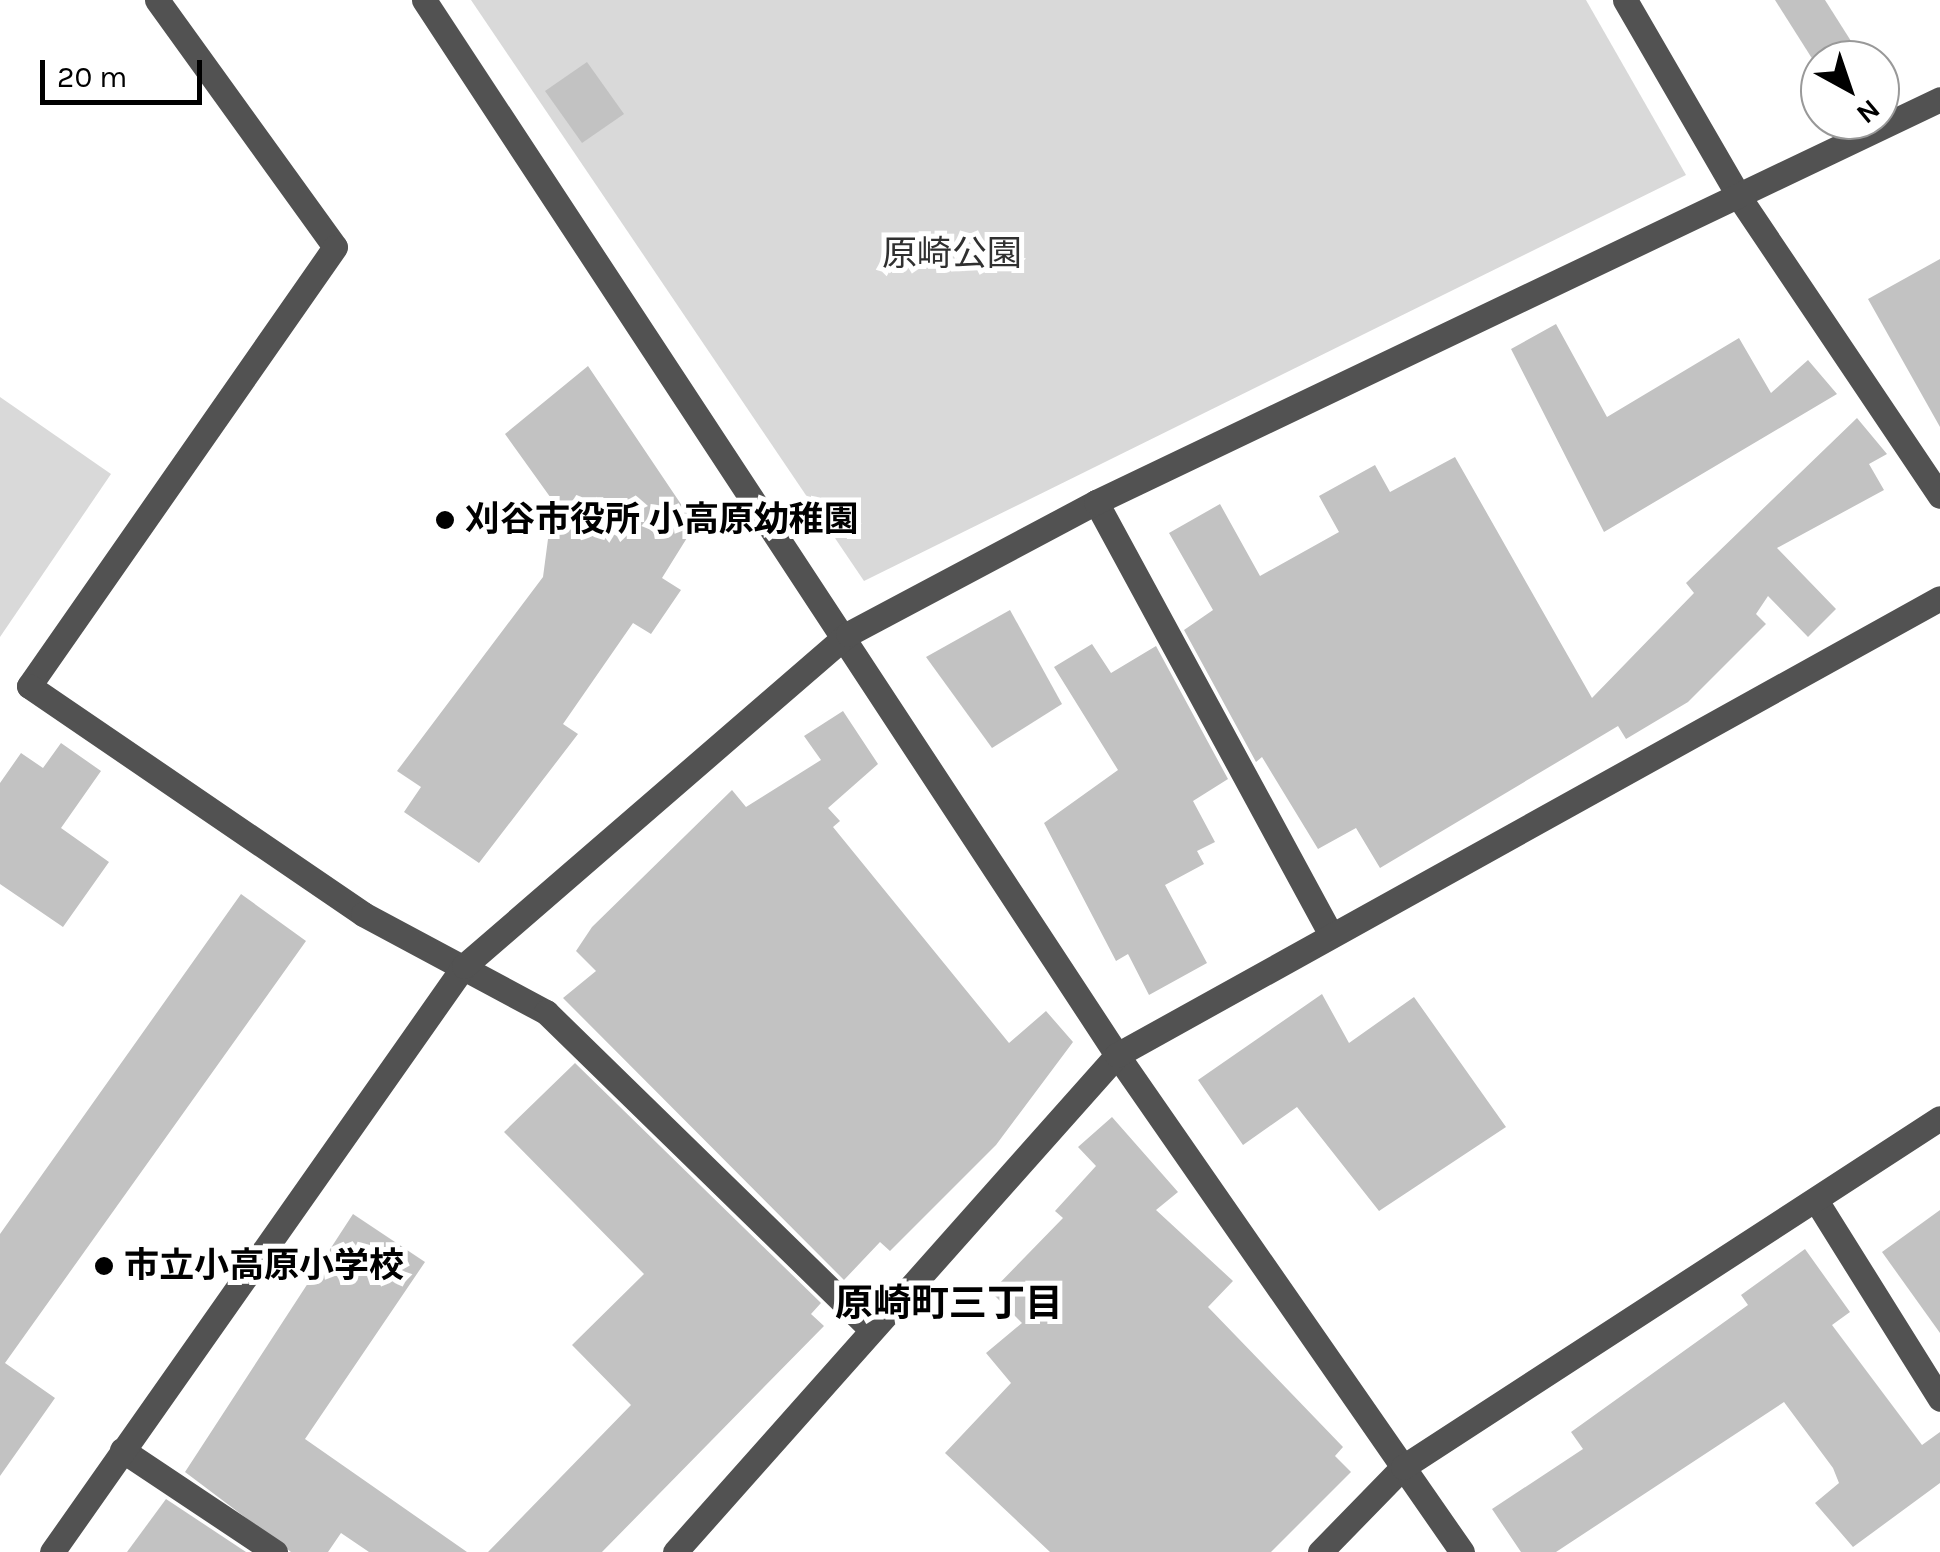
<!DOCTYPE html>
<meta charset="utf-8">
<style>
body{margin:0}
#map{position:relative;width:1940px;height:1552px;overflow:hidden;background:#fff;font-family:Karla,"Noto Sans JP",sans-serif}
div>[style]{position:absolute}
.green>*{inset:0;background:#d9d9d9}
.building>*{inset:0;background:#c2c2c2}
.minor>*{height:25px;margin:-12.5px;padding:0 12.5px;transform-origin:12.5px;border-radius:12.5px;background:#525252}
.dots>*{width:28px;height:28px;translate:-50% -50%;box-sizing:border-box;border:5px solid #fff;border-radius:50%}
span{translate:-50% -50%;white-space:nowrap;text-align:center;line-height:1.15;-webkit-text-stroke:10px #fff;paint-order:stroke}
.park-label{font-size:35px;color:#303030}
.poi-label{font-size:35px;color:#000;font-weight:700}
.left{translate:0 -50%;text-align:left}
.neighbourhood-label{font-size:38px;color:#000;font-weight:700}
.north{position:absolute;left:1800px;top:40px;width:100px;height:100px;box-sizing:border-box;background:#fff;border:2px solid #999;border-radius:50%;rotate:140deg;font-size:28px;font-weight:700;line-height:40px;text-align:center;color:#000}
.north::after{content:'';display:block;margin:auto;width:35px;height:45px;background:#000;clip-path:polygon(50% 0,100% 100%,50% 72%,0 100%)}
.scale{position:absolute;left:40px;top:60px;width:162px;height:45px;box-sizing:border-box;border:5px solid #000;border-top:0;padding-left:12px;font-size:30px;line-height:35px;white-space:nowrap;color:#000;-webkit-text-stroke:8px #fff;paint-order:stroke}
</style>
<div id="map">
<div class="green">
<div style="clip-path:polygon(471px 0,1586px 0,1686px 175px,864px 581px)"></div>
<div style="clip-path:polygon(0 397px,111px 474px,0 637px)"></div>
</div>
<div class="building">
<div style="clip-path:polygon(1775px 0,1825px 0,1863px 60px,1813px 60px)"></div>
<div style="clip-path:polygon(587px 62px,624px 114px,582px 143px,545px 91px)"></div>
<div style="clip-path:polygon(1940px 259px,1940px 427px,1868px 299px)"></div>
<div style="clip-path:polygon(1556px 324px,1607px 417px,1739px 338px,1771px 393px,1808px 360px,1837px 394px,1604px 532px,1511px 349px)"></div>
<div style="clip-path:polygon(588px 366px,695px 525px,662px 578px,681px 590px,651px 634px,633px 623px,563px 724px,578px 734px,479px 863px,404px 812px,421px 787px,397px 771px,543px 577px,553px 501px,505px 434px)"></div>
<div style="clip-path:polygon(1857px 418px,1887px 454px,1869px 464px,1884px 490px,1777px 548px,1836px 609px,1808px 637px,1768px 596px,1756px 614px,1766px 624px,1688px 702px,1626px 739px,1618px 726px,1380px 868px,1356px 828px,1318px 849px,1262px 757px,1256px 762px,1184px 630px,1213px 610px,1169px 533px,1220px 504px,1260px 576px,1339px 532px,1319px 496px,1375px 465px,1390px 492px,1455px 457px,1592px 698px,1694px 593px,1686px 583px)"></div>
<div style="clip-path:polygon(1010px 610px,1062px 704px,992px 748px,926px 657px)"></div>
<div style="clip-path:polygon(1092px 644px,1111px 673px,1156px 646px,1228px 779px,1193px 801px,1215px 842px,1197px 851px,1204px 864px,1165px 885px,1207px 963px,1149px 995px,1128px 954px,1116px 961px,1044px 823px,1118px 770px,1054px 667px)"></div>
<div style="clip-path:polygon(843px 711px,878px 764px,828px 808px,840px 821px,833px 827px,1009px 1043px,1046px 1011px,1073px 1042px,996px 1145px,890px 1251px,880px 1242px,844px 1280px,563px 998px,596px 971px,576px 951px,592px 927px,732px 790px,746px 807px,821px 760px,804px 736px)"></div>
<div style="clip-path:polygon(61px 743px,101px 771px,61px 828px,109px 862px,63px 927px,0 884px,0 783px,21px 753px,43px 768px)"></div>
<div style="clip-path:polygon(241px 894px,306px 941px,5px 1363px,55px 1398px,0 1476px,0 1234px)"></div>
<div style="clip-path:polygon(1322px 994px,1349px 1043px,1414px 997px,1506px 1127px,1379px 1211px,1297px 1107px,1243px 1145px,1198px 1080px)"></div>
<div style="clip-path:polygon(575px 1063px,821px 1303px,811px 1314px,824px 1326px,602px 1552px,488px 1552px,631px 1405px,572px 1345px,644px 1274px,504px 1132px)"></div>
<div style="clip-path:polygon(1112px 1117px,1178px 1192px,1156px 1210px,1233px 1281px,1208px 1307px,1343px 1447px,1335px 1456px,1351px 1472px,1271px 1552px,1050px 1552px,945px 1453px,1011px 1383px,986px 1353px,1022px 1323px,991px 1292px,1063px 1218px,1055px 1211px,1096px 1166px,1078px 1147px)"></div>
<div style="clip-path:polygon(1940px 1210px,1940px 1333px,1882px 1252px)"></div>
<div style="clip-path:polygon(353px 1214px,425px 1262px,305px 1439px,467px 1552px,369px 1552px,341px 1533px,328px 1552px,291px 1552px,185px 1472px)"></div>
<div style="clip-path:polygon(1805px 1249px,1850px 1312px,1832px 1325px,1922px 1445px,1940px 1432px,1940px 1483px,1853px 1547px,1815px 1503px,1839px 1483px,1833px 1468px,1784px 1402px,1556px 1552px,1521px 1552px,1492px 1509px,1583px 1449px,1571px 1432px,1748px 1305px,1741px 1295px)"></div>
<div style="clip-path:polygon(166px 1499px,246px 1552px,127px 1552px)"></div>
</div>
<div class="minor">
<div style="left:157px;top:0;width:304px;rotate:54.2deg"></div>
<div style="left:335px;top:247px;width:535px;rotate:124.88deg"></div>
<div style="left:29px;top:686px;width:404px;rotate:34.3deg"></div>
<div style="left:363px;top:914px;width:208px;rotate:28.2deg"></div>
<div style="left:546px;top:1012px;width:451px;rotate:44.3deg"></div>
<div style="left:424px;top:0;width:1262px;rotate:56.7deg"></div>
<div style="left:1117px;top:1055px;width:605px;rotate:55.23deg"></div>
<div style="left:1625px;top:0;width:228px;rotate:59.9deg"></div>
<div style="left:1739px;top:197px;width:360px;rotate:56.1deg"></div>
<div style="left:1096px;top:502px;width:490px;rotate:61.5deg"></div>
<div style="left:1817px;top:1202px;width:232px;rotate:58deg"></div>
<div style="left:122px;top:1450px;width:184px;rotate:33.7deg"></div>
<div style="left:52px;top:1552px;width:716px;rotate:-54.89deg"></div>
<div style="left:464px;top:966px;width:508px;rotate:-40.85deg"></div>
<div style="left:848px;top:634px;width:281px;rotate:-28deg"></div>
<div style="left:1096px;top:502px;width:935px;rotate:-25.52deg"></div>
<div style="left:675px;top:1552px;width:665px;rotate:-48.35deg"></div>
<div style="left:1117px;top:1055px;width:941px;rotate:-29.04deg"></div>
<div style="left:1320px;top:1552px;width:119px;rotate:-45.7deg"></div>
<div style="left:1403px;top:1467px;width:640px;rotate:-33.02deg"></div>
</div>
<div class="dots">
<div style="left:445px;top:520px;background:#000"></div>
<div style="left:104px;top:1266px;background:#000"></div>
</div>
<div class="park-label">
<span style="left:952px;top:254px">原崎公園</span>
</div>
<div class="poi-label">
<span class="left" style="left:465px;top:520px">刈谷市役所 小高原幼稚園</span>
<span class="left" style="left:124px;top:1266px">市立小高原小学校</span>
</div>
<div class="neighbourhood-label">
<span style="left:949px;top:1304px">原崎町三丁目</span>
</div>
<div class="north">N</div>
<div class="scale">20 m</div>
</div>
